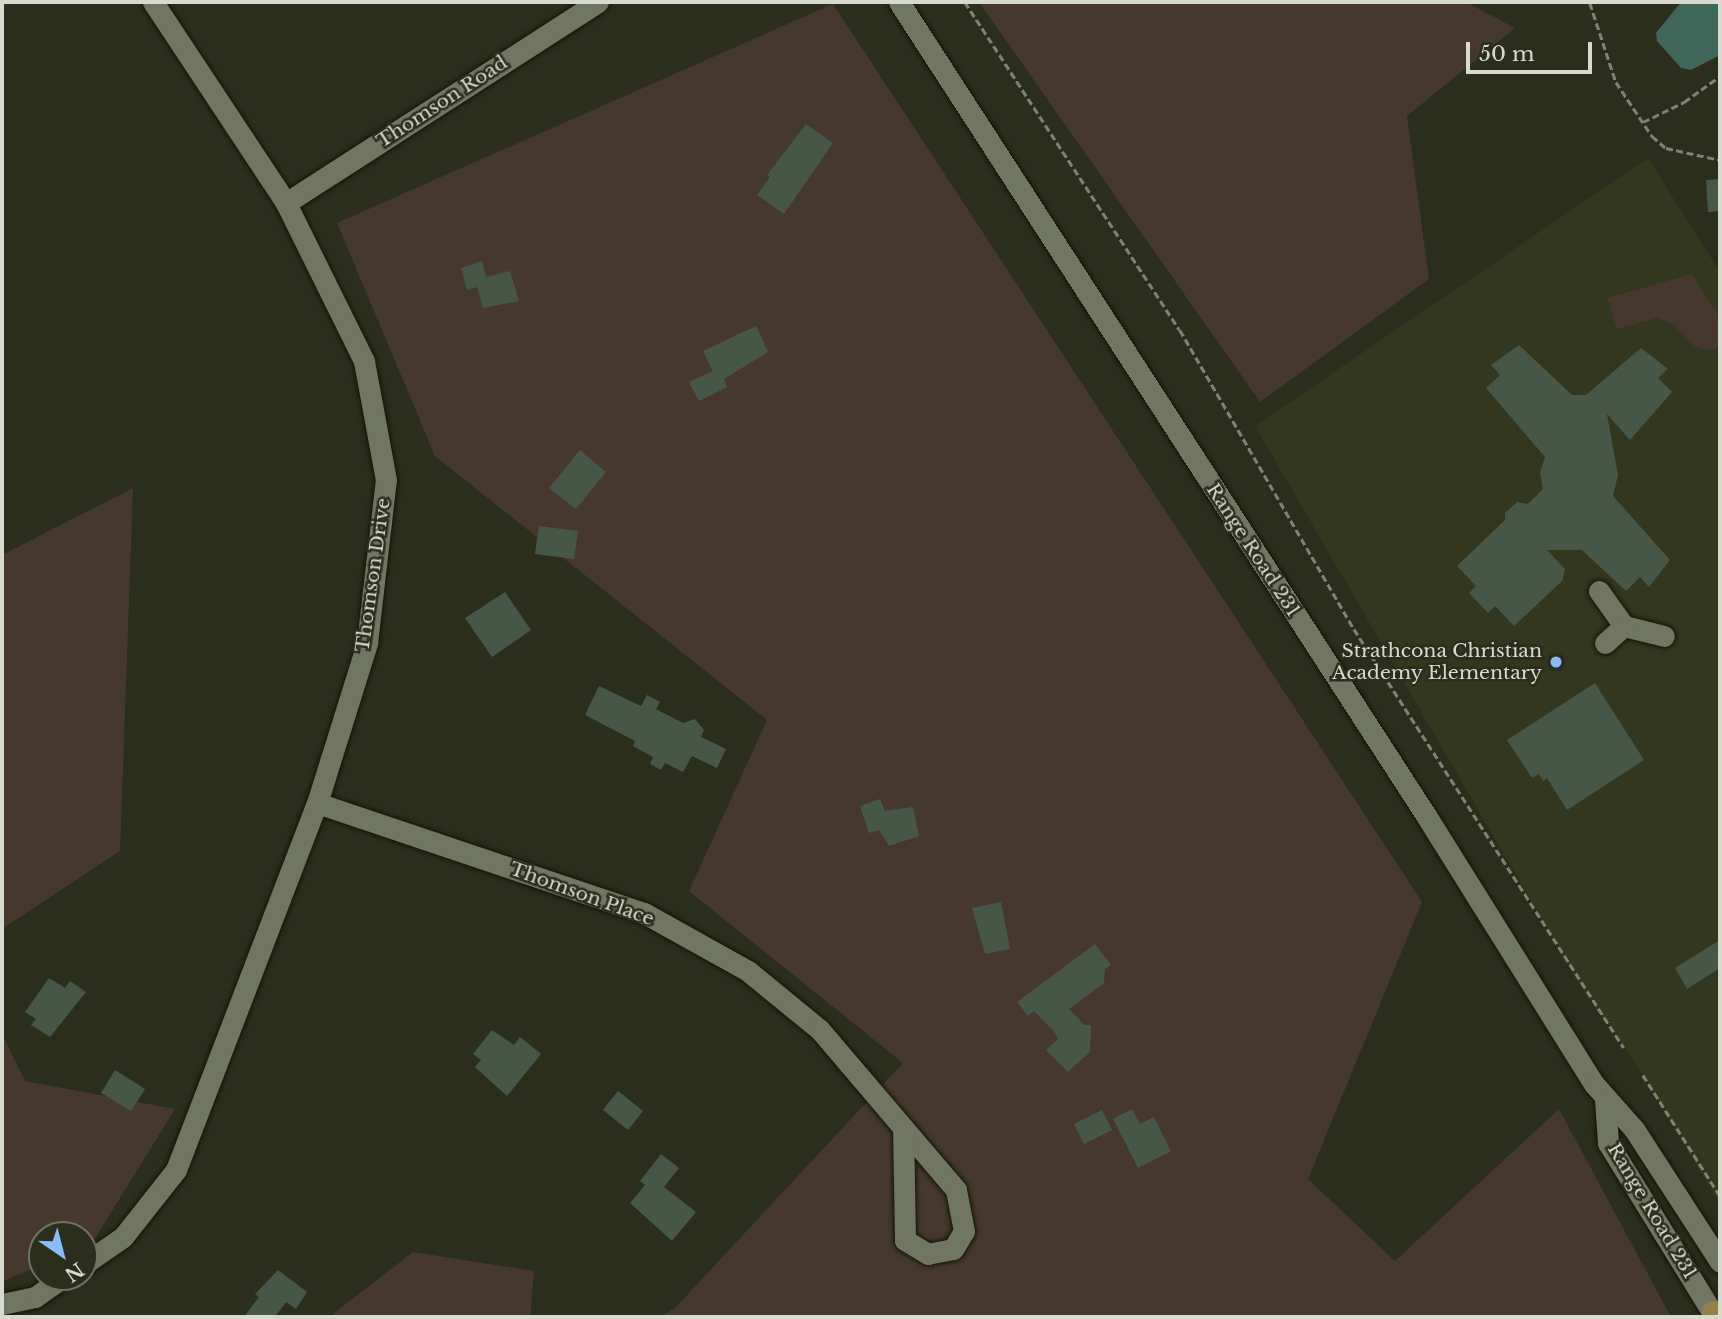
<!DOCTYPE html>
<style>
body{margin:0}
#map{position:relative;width:1722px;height:1319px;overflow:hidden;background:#2b2e1b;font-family:"Libre Baskerville",serif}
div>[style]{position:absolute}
.built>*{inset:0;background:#33371d}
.green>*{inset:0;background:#46382c}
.water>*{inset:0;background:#406559}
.building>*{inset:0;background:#475747}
.path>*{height:2.5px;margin-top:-1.25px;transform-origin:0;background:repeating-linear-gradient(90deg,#808373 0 7px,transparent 0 10.5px)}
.roads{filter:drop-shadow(0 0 2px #131605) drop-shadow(0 0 2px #131605)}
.minor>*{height:21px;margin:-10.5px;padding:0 10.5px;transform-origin:10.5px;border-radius:10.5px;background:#717660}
.major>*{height:21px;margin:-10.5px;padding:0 10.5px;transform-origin:10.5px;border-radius:10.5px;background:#918249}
.dots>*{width:19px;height:19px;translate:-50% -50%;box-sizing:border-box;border:4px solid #2b2e1b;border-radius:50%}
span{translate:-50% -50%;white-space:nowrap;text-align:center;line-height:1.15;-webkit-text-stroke:5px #2b2e1b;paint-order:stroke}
.street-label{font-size:19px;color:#d7dace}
.poi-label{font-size:19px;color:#d7dace}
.right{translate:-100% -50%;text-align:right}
.frame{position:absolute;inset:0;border:4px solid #d7dace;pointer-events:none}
.north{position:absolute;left:28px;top:1221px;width:70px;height:70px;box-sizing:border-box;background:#2b2e1b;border:2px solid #707363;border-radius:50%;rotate:145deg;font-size:19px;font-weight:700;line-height:28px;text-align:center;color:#d7dace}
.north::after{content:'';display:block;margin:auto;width:24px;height:32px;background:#88bbfc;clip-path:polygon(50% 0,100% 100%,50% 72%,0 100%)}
.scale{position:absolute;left:1466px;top:42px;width:126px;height:32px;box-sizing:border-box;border:4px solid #d7dace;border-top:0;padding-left:9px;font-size:21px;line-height:24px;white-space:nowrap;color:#d7dace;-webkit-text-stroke:5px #2b2e1b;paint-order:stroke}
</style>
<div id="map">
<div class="built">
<div style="clip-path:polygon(1648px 158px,1720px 272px,1720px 1205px,1643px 1075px,1580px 985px,1255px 426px)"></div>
</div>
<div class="green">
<div style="clip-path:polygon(979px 2px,1466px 2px,1515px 28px,1407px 116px,1429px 279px,1260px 402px)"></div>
<div style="clip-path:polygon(833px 4px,1422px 902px,1308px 1179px,1395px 1261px,1559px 1109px,1671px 1317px,660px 1317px,675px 1308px,903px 1063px,689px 891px,767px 720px,435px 456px,337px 223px)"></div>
<div style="clip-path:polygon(1692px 274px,1720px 317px,1720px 345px,1712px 351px,1694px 346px,1674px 325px,1657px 318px,1617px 329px,1607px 298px)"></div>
<div style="clip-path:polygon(133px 488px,120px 851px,2px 929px,2px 555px)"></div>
<div style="clip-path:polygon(2px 1034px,25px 1081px,175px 1109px,94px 1240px,84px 1244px,84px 1235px,42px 1235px,42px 1264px,2px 1282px)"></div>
<div style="clip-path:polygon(413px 1252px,534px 1271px,530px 1317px,329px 1317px)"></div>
</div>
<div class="water">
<div style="clip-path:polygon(1681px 2px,1720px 2px,1720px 55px,1691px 70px,1681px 68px,1657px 41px,1656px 33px)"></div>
</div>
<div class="building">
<div style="clip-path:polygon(806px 124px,833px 143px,784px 214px,757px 195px,770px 177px,767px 175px)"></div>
<div style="clip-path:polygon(1720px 179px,1720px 211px,1708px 212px,1706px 180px)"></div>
<div style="clip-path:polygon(482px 261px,486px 277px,510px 271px,519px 301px,483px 308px,477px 287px,467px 290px,461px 268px)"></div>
<div style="clip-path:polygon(756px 326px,768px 352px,724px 379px,727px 387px,699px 401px,689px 382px,713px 371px,703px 351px)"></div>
<div style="clip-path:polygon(1519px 345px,1572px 395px,1586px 395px,1641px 348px,1668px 369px,1658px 378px,1672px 392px,1630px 440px,1607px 414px,1618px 475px,1613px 496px,1670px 560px,1649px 587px,1640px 577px,1626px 591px,1582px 550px,1547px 550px,1565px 569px,1562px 581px,1514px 626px,1495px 606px,1488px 613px,1469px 593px,1476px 586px,1457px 566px,1505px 520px,1505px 513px,1517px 502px,1528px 504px,1543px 489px,1540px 473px,1545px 457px,1486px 388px,1500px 375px,1491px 365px)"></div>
<div style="clip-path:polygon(580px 450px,606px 472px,576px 509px,549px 488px)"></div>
<div style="clip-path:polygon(539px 526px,578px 531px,574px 559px,535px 554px)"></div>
<div style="clip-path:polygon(505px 592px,531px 630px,492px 657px,465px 618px)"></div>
<div style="clip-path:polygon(1595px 683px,1644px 760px,1567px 810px,1547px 778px,1543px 781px,1539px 774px,1532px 778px,1507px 740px)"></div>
<div style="clip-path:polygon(599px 686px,641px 706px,647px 695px,660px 702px,656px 709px,683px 723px,695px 719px,704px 730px,701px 737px,726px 749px,717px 768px,692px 756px,683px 772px,665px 763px,661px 770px,650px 764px,653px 757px,633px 746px,635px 741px,585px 715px)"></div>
<div style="clip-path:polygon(880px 799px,885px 811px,913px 807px,919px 836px,889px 846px,879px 830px,869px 833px,860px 806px)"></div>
<div style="clip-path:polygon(1001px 902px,1010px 949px,985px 954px,972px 908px)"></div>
<div style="clip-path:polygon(1720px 940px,1720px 968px,1687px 989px,1675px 968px)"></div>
<div style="clip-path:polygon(1095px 944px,1111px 965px,1105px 969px,1104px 983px,1069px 1009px,1084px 1025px,1091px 1025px,1090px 1052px,1068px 1072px,1046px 1050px,1058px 1039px,1053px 1030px,1034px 1011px,1028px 1016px,1017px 1002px)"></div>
<div style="clip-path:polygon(49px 978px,65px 988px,70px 981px,86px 992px,50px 1037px,31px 1025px,36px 1019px,25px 1012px)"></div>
<div style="clip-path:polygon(492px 1030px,514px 1045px,520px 1037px,541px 1054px,507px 1096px,475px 1067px,481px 1060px,473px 1054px)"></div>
<div style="clip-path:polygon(115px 1070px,145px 1089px,131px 1111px,101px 1093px)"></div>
<div style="clip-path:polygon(618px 1091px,643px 1111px,628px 1130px,603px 1110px)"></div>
<div style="clip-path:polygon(1132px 1109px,1140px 1124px,1154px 1117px,1171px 1151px,1138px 1168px,1113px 1119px)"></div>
<div style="clip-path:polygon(1102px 1110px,1112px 1130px,1084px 1144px,1074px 1124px)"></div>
<div style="clip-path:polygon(661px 1154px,679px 1168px,664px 1187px,696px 1212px,672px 1241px,630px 1203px,645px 1185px,640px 1181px)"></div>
<div style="clip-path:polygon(278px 1270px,307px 1292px,296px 1309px,286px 1302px,275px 1317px,244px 1317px,259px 1297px,255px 1294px)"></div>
</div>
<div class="path">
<div style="left:965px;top:2px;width:392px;rotate:56.8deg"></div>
<div style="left:1180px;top:330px;width:346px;rotate:59.8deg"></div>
<div style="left:1354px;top:629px;width:498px;rotate:57.2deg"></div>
<div style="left:1590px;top:3px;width:83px;rotate:71.8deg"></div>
<div style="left:1616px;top:82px;width:65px;rotate:56.3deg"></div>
<div style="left:1652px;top:136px;width:18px;rotate:41deg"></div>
<div style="left:1666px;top:148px;width:55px;rotate:12.5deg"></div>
<div style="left:1643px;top:122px;width:46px;rotate:-26deg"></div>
<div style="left:1684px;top:102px;width:44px;rotate:-35.8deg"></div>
<div style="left:1643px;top:1075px;width:143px;rotate:57.5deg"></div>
</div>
<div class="roads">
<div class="minor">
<div style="left:899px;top:2px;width:971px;rotate:57.06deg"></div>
<div style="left:1427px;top:817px;width:315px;rotate:58deg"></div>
<div style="left:1594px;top:1084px;width:60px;rotate:48.4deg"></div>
<div style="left:1634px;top:1129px;width:158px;rotate:57.1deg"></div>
<div style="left:286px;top:203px;width:371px;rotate:-32.8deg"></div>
<div style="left:1599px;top:591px;width:43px;rotate:54.5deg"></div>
<div style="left:1624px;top:626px;width:41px;rotate:14deg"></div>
<div style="left:1605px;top:643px;width:25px;rotate:-42deg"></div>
<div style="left:317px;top:803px;width:345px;rotate:18.6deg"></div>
<div style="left:644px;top:913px;width:119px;rotate:29.1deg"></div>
<div style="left:748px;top:971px;width:93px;rotate:39.3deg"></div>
<div style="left:820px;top:1030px;width:210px;rotate:49.6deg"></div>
<div style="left:956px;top:1190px;width:42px;rotate:79deg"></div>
<div style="left:964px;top:1231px;width:21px;rotate:121deg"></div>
<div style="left:953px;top:1249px;width:25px;rotate:169deg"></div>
<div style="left:928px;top:1254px;width:27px;rotate:-149deg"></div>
<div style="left:905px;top:1240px;width:112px;rotate:-91deg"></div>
<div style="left:1605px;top:1099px;width:44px;rotate:86.1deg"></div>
<div style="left:1608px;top:1143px;width:204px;rotate:58.4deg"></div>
<div style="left:84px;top:1264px;width:47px;rotate:-34.7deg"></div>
<div style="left:123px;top:1237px;width:85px;rotate:-51.7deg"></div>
<div style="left:176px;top:1170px;width:393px;rotate:-69deg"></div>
<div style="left:317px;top:803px;width:168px;rotate:-72.6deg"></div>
<div style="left:367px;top:643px;width:164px;rotate:-83.4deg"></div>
<div style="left:386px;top:480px;width:121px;rotate:-100.5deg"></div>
<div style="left:364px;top:361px;width:176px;rotate:-116.3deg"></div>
<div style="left:286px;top:203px;width:241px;rotate:-123.5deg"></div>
<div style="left:2px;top:1304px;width:34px;rotate:-12deg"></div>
<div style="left:35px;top:1297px;width:35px;rotate:-35deg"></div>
</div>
<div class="major">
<div style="left:1712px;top:1311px;width:6px;rotate:81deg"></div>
</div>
</div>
<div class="dots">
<div style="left:1556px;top:662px;background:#88bbfc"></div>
</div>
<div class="street-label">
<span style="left:442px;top:102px;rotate:-33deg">Thomson Road</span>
<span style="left:1253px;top:550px;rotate:57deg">Range Road 231</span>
<span style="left:373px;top:575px;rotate:-82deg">Thomson Drive</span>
<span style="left:582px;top:894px;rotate:20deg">Thomson Place</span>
<span style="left:1652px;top:1211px;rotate:59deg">Range Road 231</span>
</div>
<div class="poi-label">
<span class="right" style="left:1542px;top:662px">Strathcona Christian<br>Academy Elementary</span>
</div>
<div class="frame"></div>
<div class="north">N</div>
<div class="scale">50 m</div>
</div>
